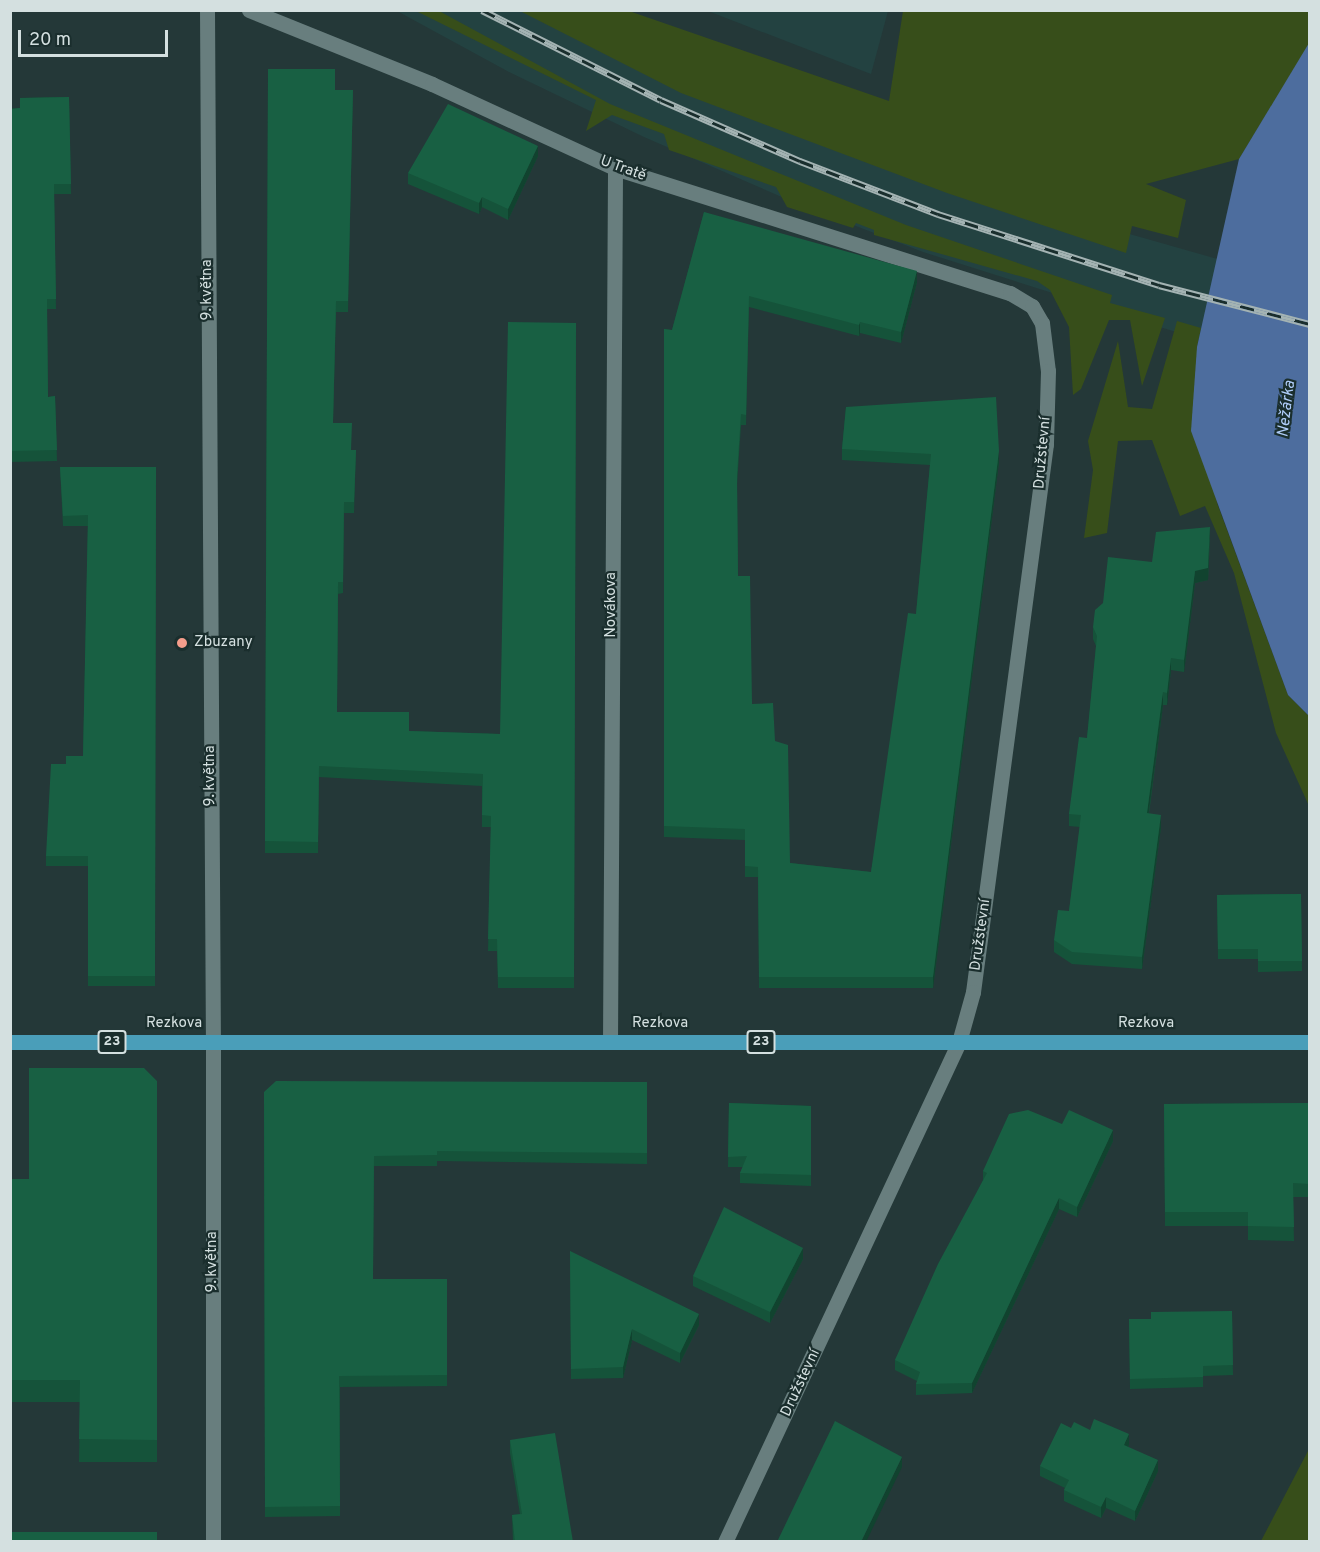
<!DOCTYPE html>
<meta charset="utf-8">
<style>
body{margin:0}
#map{position:relative;width:1320px;height:1552px;overflow:hidden;background:#243838;font-family:Overpass,sans-serif}
div>[style]{position:absolute}
.built>*{inset:0;background:#234241}
.green>*{inset:0;background:#374e1a}
.water>*{inset:0;background:#4d6d9e}
.minor>*{height:15px;margin:-7.5px;padding:0 7.5px;transform-origin:7.5px;border-radius:7.5px;background:#687e7e}
.secondary>*{height:15px;margin:-7.5px;padding:0 7.5px;transform-origin:7.5px;border-radius:7.5px;background:#687e7e}
.primary>*{height:15px;margin:-7.5px;padding:0 7.5px;transform-origin:7.5px;border-radius:7.5px;background:#4a9eb9}
.rail>*{height:7px;margin-top:-3.5px;transform-origin:0;background:repeating-linear-gradient(90deg,#1a2e2d 0 14px,#a4b3b3 0 28px);box-sizing:border-box;border-block:2px solid #a4b3b3}
.wall>*{inset:0;background:#15533a}
.shaded-wall>*{inset:0;background:#11432f}
.building>*{inset:0;background:#186043}
.dots>*{width:16px;height:16px;translate:-50% -50%;box-sizing:border-box;border:3px solid #1a2e2d;border-radius:50%}
span{translate:-50% -50%;white-space:nowrap;text-align:center;line-height:1.15;-webkit-text-stroke:4.5px #1a2e2d;paint-order:stroke}
.shield-label span{padding:2px 4px;background:#1a2e2d;border:2px solid;border-radius:4px;-webkit-text-stroke-width:0}
.shield-label{font-size:14px;color:#d4e0e0;font-weight:700}
.street-label{font-size:15px;color:#d4e0e0}
.poi-label{font-size:15px;color:#d4e0e0}
.left{translate:0 -50%;text-align:left}
.water-label{font-size:16px;color:#b0cdf9;font-style:italic}
.frame{position:absolute;inset:0;border:12px solid #d4e0e0;pointer-events:none}
.scale{position:absolute;left:18px;top:30px;width:150px;height:27px;box-sizing:border-box;border:3px solid #d4e0e0;border-top:0;padding-left:8px;font-size:18px;line-height:21px;white-space:nowrap;color:#d4e0e0;-webkit-text-stroke:4px #1a2e2d;paint-order:stroke}
</style>
<div id="map">
<div class="built">
<div style="clip-path:polygon(397px 11px,571px 11px,1091px 223px,1235px 264px,1214px 344px,923px 252px,784px 198px,644px 137px,509px 72px)"></div>
<div style="clip-path:polygon(708px 11px,888px 11px,871px 74px)"></div>
</div>
<div class="green">
<div style="clip-path:polygon(416px 11px,439px 11px,610px 104px,906px 225px,1112px 295px,1110px 303px,1165px 318px,1142px 386px,1130px 320px,1109px 320px,1081px 389px,1073px 395px,1069px 327px,1050px 290px,1037px 281px,874px 235px,874px 230px,856px 223px,853px 228px,787px 207px,776px 187px,669px 150px,664px 134px,612px 115px,586px 131px,596px 100px)"></div>
<div style="clip-path:polygon(520px 11px,629px 11px,889px 101px,903px 11px,1309px 11px,1310px 43px,1239px 159px,1146px 184px,1186px 200px,1178px 238px,1132px 226px,1126px 253px,947px 193px,681px 93px)"></div>
<div style="clip-path:polygon(1177px 321px,1201px 328px,1197px 347px,1217px 503px,1288px 695px,1309px 716px,1309px 806px,1276px 733px,1234px 573px,1205px 506px,1180px 516px,1152px 440px,1118px 441px,1107px 533px,1084px 538px,1093px 470px,1088px 441px,1118px 341px,1128px 407px,1152px 409px)"></div>
<div style="clip-path:polygon(1309px 1449px,1309px 1541px,1261px 1541px)"></div>
</div>
<div class="water">
<div style="clip-path:polygon(1309px 43px,1309px 716px,1288px 695px,1191px 431px,1197px 347px,1239px 159px)"></div>
</div>
<div class="minor">
<div style="left:249px;top:10px;width:197px;rotate:22deg"></div>
<div style="left:432px;top:84px;width:201px;rotate:24.7deg"></div>
<div style="left:615px;top:168px;width:414px;rotate:17.6deg"></div>
<div style="left:1010px;top:293px;width:26px;rotate:31deg"></div>
<div style="left:1032px;top:306px;width:20px;rotate:60deg"></div>
<div style="left:1042px;top:323px;width:48px;rotate:82.9deg"></div>
<div style="left:1048px;top:371px;width:73px;rotate:91.6deg"></div>
<div style="left:1046px;top:444px;width:553px;rotate:97.59deg"></div>
<div style="left:973px;top:992px;width:52px;rotate:105.6deg"></div>
<div style="left:959px;top:1042px;width:552px;rotate:115.08deg"></div>
<div style="left:213px;top:1042px;width:500px;rotate:90deg"></div>
<div style="left:610px;top:1042px;width:874px;rotate:-89.67deg"></div>
</div>
<div class="secondary">
<div style="left:207px;top:10px;width:1032px;rotate:89.67deg"></div>
</div>
<div class="primary">
<div style="left:10px;top:1042px;width:1300px"></div>
</div>
<div class="rail">
<div style="left:482px;top:10px;width:200px;rotate:26.7deg"></div>
<div style="left:661px;top:100px;width:152px;rotate:23.7deg"></div>
<div style="left:800px;top:161px;width:148px;rotate:21deg"></div>
<div style="left:938px;top:214px;width:232px;rotate:17.8deg"></div>
<div style="left:1159px;top:285px;width:156px;rotate:14.5deg"></div>
</div>
<div class="wall">
<div style="clip-path:polygon(268px 69px,335px 90px,353px 90px,348px 312px,336px 312px,333px 423px,351px 450px,356px 450px,354px 513px,344px 513px,343px 593px,338px 594px,337px 712px,409px 731px,500px 734px,576px 323px,574px 988px,498px 988px,497px 951px,488px 951px,491px 827px,482px 827px,482px 786px,319px 777px,318px 853px,265px 853px)"></div>
<div style="clip-path:polygon(69px 97px,71px 194px,54px 194px,56px 309px,47px 309px,48px 397px,55px 396px,57px 461px,10px 462px,10px 109px,20px 108px,20px 98px)"></div>
<div style="clip-path:polygon(538px 156px,508px 220px,482px 207px,479px 214px,408px 184px,408px 173px)"></div>
<div style="clip-path:polygon(704px 212px,917px 282px,901px 343px,860px 333px,859px 336px,749px 307px,746px 425px,741px 425px,737px 485px,738px 576px,752px 704px,775px 741px,790px 863px,871px 872px,916px 614px,930px 465px,842px 460px,842px 449px,846px 407px,999px 462px,933px 988px,759px 988px,758px 877px,745px 877px,745px 840px,664px 837px,664px 329px,672px 330px)"></div>
<div style="clip-path:polygon(60px 467px,156px 467px,155px 986px,88px 986px,88px 866px,46px 866px,46px 856px,66px 764px,83px 756px,88px 526px,63px 526px)"></div>
<div style="clip-path:polygon(1210px 539px,1208px 580px,1195px 583px,1184px 672px,1171px 670px,1167px 705px,1163px 705px,1149px 814px,1161px 827px,1142px 969px,1072px 964px,1054px 952px,1054px 940px,1069px 911px,1080px 827px,1069px 826px,1069px 814px,1087px 738px,1096px 646px,1093px 639px,1093px 627px,1152px 562px)"></div>
<div style="clip-path:polygon(1301px 894px,1302px 971px,1258px 972px,1258px 959px,1218px 959px,1217px 895px)"></div>
<div style="clip-path:polygon(157px 1081px,157px 1462px,79px 1462px,80px 1402px,10px 1402px,10px 1179px,29px 1179px)"></div>
<div style="clip-path:polygon(647px 1082px,647px 1164px,437px 1161px,437px 1166px,374px 1166px,373px 1279px,447px 1279px,447px 1386px,340px 1387px,340px 1516px,265px 1517px,264px 1092px)"></div>
<div style="clip-path:polygon(729px 1103px,811px 1106px,811px 1186px,740px 1183px,740px 1173px,743px 1167px,728px 1167px)"></div>
<div style="clip-path:polygon(1310px 1103px,1310px 1197px,1293px 1197px,1294px 1241px,1248px 1240px,1248px 1226px,1165px 1226px,1164px 1104px)"></div>
<div style="clip-path:polygon(1062px 1124px,1113px 1141px,1077px 1217px,1059px 1209px,972px 1393px,916px 1395px,916px 1384px,917px 1381px,895px 1370px,895px 1360px,983px 1180px,983px 1171px)"></div>
<div style="clip-path:polygon(570px 1251px,699px 1325px,680px 1363px,632px 1340px,623px 1378px,571px 1379px)"></div>
<div style="clip-path:polygon(803px 1259px,770px 1323px,693px 1286px,693px 1276px)"></div>
<div style="clip-path:polygon(1232px 1311px,1233px 1375px,1203px 1376px,1203px 1387px,1130px 1389px,1129px 1319px,1151px 1319px)"></div>
<div style="clip-path:polygon(1071px 1428px,1090px 1430px,1129px 1445px,1128px 1447px,1158px 1471px,1135px 1521px,1106px 1508px,1101px 1518px,1064px 1501px,1064px 1490px,1065px 1488px,1040px 1476px,1040px 1466px)"></div>
<div style="clip-path:polygon(510px 1440px,573px 1542px,513px 1542px,512px 1515px,520px 1514px,510px 1453px)"></div>
</div>
<div class="shaded-wall">
<div style="clip-path:polygon(538px 146px,538px 156px,508px 220px,508px 209px)"></div>
<div style="clip-path:polygon(482px 197px,482px 207px,479px 214px,479px 203px)"></div>
<div style="clip-path:polygon(917px 271px,917px 282px,901px 343px,901px 332px)"></div>
<div style="clip-path:polygon(860px 322px,860px 333px,859px 336px,859px 325px)"></div>
<div style="clip-path:polygon(999px 451px,999px 462px,933px 988px,933px 977px)"></div>
<div style="clip-path:polygon(1210px 527px,1208px 580px,1195px 583px,1184px 672px,1184px 660px,1195px 571px)"></div>
<div style="clip-path:polygon(1171px 658px,1171px 670px,1167px 705px,1167px 693px)"></div>
<div style="clip-path:polygon(1163px 692px,1163px 705px,1147px 825px,1147px 813px)"></div>
<div style="clip-path:polygon(1161px 815px,1161px 827px,1142px 969px,1142px 957px)"></div>
<div style="clip-path:polygon(1113px 1130px,1113px 1141px,1077px 1217px,1077px 1207px)"></div>
<div style="clip-path:polygon(1059px 1198px,1059px 1209px,972px 1393px,972px 1383px)"></div>
<div style="clip-path:polygon(803px 1248px,803px 1259px,770px 1323px,770px 1312px)"></div>
<div style="clip-path:polygon(699px 1314px,699px 1325px,680px 1363px,680px 1353px)"></div>
<div style="clip-path:polygon(632px 1329px,632px 1340px,623px 1378px,623px 1367px)"></div>
<div style="clip-path:polygon(1129px 1434px,1129px 1445px,1124px 1455px,1124px 1445px)"></div>
<div style="clip-path:polygon(902px 1457px,902px 1467px,866px 1542px,861px 1542px)"></div>
<div style="clip-path:polygon(1158px 1460px,1158px 1471px,1135px 1521px,1135px 1511px)"></div>
<div style="clip-path:polygon(1106px 1497px,1106px 1508px,1101px 1518px,1101px 1507px)"></div>
</div>
<div class="building">
<div style="clip-path:polygon(268px 69px,335px 69px,335px 90px,353px 90px,348px 301px,336px 301px,333px 423px,352px 423px,351px 450px,356px 450px,354px 502px,344px 502px,343px 582px,338px 582px,337px 712px,409px 712px,409px 731px,500px 734px,508px 322px,576px 323px,574px 977px,498px 977px,497px 939px,488px 939px,491px 816px,482px 815px,483px 774px,319px 766px,318px 842px,265px 841px)"></div>
<div style="clip-path:polygon(69px 97px,71px 184px,54px 184px,56px 299px,47px 299px,48px 397px,55px 396px,57px 450px,10px 451px,10px 109px,20px 108px,20px 98px)"></div>
<div style="clip-path:polygon(448px 104px,538px 146px,508px 209px,482px 197px,479px 203px,408px 173px)"></div>
<div style="clip-path:polygon(704px 212px,917px 271px,901px 332px,860px 322px,859px 325px,749px 296px,746px 415px,741px 414px,737px 475px,738px 576px,750px 576px,752px 704px,773px 703px,775px 741px,788px 745px,790px 863px,871px 872px,908px 613px,916px 614px,931px 454px,842px 449px,846px 407px,996px 397px,999px 451px,933px 977px,759px 977px,758px 867px,745px 866px,745px 829px,664px 826px,664px 329px,672px 330px)"></div>
<div style="clip-path:polygon(60px 467px,156px 467px,155px 976px,88px 976px,88px 856px,46px 856px,51px 764px,66px 764px,66px 756px,83px 756px,88px 515px,63px 516px)"></div>
<div style="clip-path:polygon(1210px 527px,1208px 568px,1195px 571px,1184px 660px,1171px 658px,1167px 693px,1163px 692px,1147px 813px,1161px 815px,1142px 957px,1072px 952px,1054px 940px,1058px 910px,1069px 911px,1081px 815px,1069px 814px,1079px 737px,1087px 738px,1097px 636px,1093px 627px,1095px 610px,1103px 603px,1108px 557px,1152px 562px,1156px 532px)"></div>
<div style="clip-path:polygon(1301px 894px,1302px 961px,1258px 961px,1258px 949px,1218px 949px,1217px 895px)"></div>
<div style="clip-path:polygon(29px 1068px,144px 1068px,157px 1081px,157px 1440px,79px 1439px,80px 1380px,10px 1380px,10px 1179px,29px 1179px)"></div>
<div style="clip-path:polygon(276px 1081px,647px 1082px,647px 1153px,437px 1151px,437px 1155px,374px 1156px,373px 1279px,447px 1279px,447px 1375px,339px 1376px,340px 1506px,265px 1507px,264px 1092px)"></div>
<div style="clip-path:polygon(729px 1103px,811px 1106px,811px 1175px,740px 1173px,747px 1156px,728px 1157px)"></div>
<div style="clip-path:polygon(1310px 1103px,1310px 1184px,1293px 1183px,1294px 1227px,1248px 1226px,1248px 1212px,1165px 1212px,1164px 1104px)"></div>
<div style="clip-path:polygon(1028px 1110px,1062px 1124px,1069px 1110px,1113px 1130px,1077px 1207px,1059px 1198px,972px 1383px,916px 1384px,920px 1372px,895px 1360px,938px 1264px,987px 1173px,983px 1171px,1009px 1114px)"></div>
<div style="clip-path:polygon(724px 1207px,803px 1248px,770px 1312px,693px 1276px)"></div>
<div style="clip-path:polygon(570px 1251px,699px 1314px,680px 1353px,632px 1329px,623px 1367px,571px 1369px)"></div>
<div style="clip-path:polygon(1232px 1311px,1233px 1365px,1203px 1366px,1203px 1377px,1130px 1379px,1129px 1319px,1151px 1319px,1151px 1312px)"></div>
<div style="clip-path:polygon(1094px 1419px,1129px 1434px,1124px 1445px,1158px 1460px,1135px 1511px,1106px 1497px,1101px 1507px,1064px 1490px,1069px 1480px,1040px 1466px,1061px 1423px,1071px 1428px,1074px 1422px,1090px 1430px)"></div>
<div style="clip-path:polygon(835px 1421px,902px 1457px,861px 1542px,777px 1542px)"></div>
<div style="clip-path:polygon(555px 1433px,573px 1542px,515px 1542px,512px 1515px,522px 1514px,510px 1440px)"></div>
<div style="clip-path:polygon(10px 1532px,157px 1532px,157px 1542px,10px 1542px)"></div>
</div>
<div class="dots">
<div style="left:182px;top:643px;background:#f49d8b"></div>
</div>
<div class="shield-label">
<span style="left:112px;top:1042px">23</span>
<span style="left:761px;top:1042px">23</span>
</div>
<div class="street-label">
<span style="left:623px;top:169px;rotate:20deg">U Tratě</span>
<span style="left:208px;top:290px;rotate:-90deg">9. května</span>
<span style="left:1043px;top:453px;rotate:-85deg">Družstevní</span>
<span style="left:612px;top:605px;rotate:-90deg">Novákova</span>
<span style="left:211px;top:776px;rotate:-90deg">9. května</span>
<span style="left:981px;top:935px;rotate:-82deg">Družstevní</span>
<span style="left:174px;top:1024px">Rezkova</span>
<span style="left:660px;top:1024px">Rezkova</span>
<span style="left:1146px;top:1024px">Rezkova</span>
<span style="left:213px;top:1262px;rotate:-90deg">9. května</span>
<span style="left:801px;top:1383px;rotate:-65deg">Družstevní</span>
</div>
<div class="poi-label">
<span class="left" style="left:194px;top:643px">Zbuzany</span>
</div>
<div class="water-label">
<span style="left:1287px;top:409px;rotate:-83deg">Nežárka</span>
</div>
<div class="frame"></div>
<div class="scale">20 m</div>
</div>
